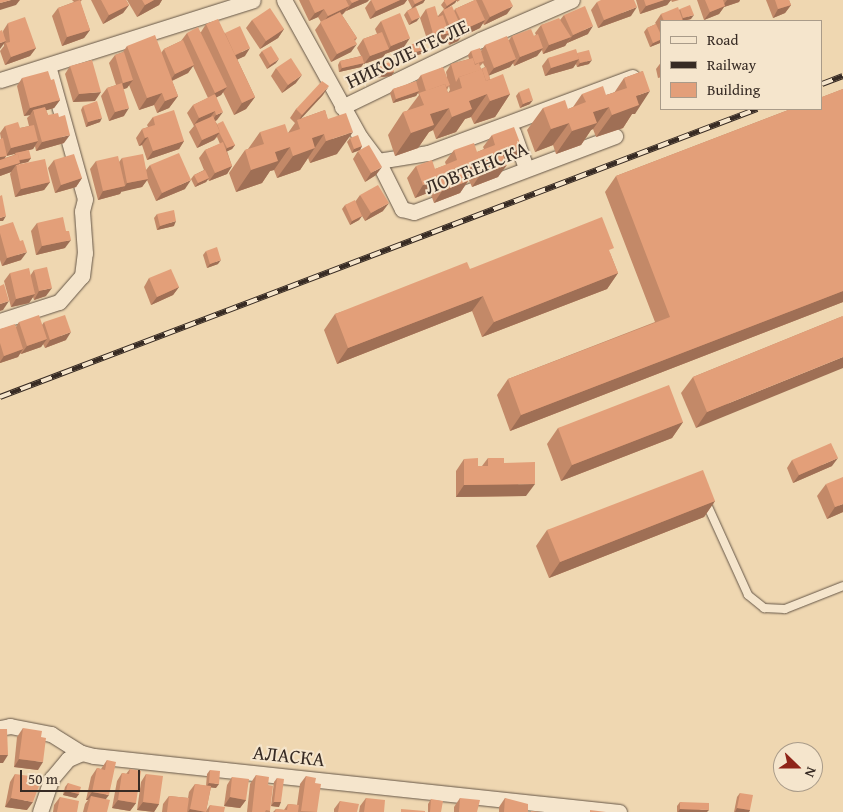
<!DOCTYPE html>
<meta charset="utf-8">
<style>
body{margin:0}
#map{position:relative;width:843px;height:812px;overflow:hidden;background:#efd7b1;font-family:"Gentium Book Plus",serif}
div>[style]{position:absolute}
.roads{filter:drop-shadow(0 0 1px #655647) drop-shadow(0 0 1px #655647)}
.lane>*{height:8px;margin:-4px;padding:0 4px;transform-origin:4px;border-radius:4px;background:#f5e5cc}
.street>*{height:15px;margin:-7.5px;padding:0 7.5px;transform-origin:7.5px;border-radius:7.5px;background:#f5e5cc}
.rail>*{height:5.5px;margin-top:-2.75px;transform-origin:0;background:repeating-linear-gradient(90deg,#f5e5cc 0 11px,#372b24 0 22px);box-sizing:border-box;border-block:1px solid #372b24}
.wall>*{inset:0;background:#c38968}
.shaded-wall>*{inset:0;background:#9f6f55}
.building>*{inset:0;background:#e39f79}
span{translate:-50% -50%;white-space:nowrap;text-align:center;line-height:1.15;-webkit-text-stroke:4px #f5e5cc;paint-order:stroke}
.street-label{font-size:20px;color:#372b24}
.legend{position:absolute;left:660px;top:20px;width:162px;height:90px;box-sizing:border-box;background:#f5e5cc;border:1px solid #a99b89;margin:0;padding:6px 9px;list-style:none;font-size:15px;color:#372b24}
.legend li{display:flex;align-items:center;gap:10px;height:25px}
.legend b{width:25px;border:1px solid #a99b89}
.north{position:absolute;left:773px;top:742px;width:50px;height:50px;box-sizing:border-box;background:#f5e5cc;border:1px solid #a99b89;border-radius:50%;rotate:112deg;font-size:14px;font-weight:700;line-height:20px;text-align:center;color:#372b24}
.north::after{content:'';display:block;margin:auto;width:18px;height:22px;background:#8f2418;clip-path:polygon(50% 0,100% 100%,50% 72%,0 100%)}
.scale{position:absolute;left:20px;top:770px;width:120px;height:22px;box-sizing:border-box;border:2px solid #372b24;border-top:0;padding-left:6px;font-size:15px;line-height:18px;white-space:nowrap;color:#372b24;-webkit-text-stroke:4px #f5e5cc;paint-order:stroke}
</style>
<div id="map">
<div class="roads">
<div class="lane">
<div style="left:705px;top:500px;width:104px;rotate:65.6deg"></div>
<div style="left:748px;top:595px;width:21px;rotate:39deg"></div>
<div style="left:764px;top:608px;width:21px;rotate:3deg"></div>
<div style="left:785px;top:609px;width:62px;rotate:-21.6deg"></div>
</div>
<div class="street">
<div style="left:284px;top:0;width:157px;rotate:61deg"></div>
<div style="left:360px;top:137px;width:30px;rotate:53deg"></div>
<div style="left:378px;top:161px;width:51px;rotate:-9.1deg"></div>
<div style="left:428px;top:153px;width:218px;rotate:-20.4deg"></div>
<div style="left:0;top:80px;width:265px;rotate:-17.5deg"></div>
<div style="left:342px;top:107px;width:153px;rotate:-25.9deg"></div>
<div style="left:480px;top:40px;width:100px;rotate:-23.5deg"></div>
<div style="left:513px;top:132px;width:38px;rotate:70deg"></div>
<div style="left:378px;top:161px;width:54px;rotate:63.4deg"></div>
<div style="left:402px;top:209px;width:12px;rotate:14deg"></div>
<div style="left:414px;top:212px;width:215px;rotate:-20.7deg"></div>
<div style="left:0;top:321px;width:62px;rotate:-17.9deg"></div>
<div style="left:59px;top:302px;width:35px;rotate:-49deg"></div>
<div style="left:82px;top:276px;width:23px;rotate:-83deg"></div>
<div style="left:85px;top:253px;width:42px;rotate:-94.1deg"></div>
<div style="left:82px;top:211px;width:12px;rotate:-76deg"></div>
<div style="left:85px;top:199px;width:138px;rotate:-105.5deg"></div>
<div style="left:0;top:728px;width:10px;rotate:-11deg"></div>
<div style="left:10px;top:726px;width:42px;rotate:11deg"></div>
<div style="left:51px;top:734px;width:36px;rotate:32deg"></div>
<div style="left:82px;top:753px;width:12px;rotate:14deg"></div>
<div style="left:94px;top:756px;width:528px;rotate:6.09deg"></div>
<div style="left:40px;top:812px;width:36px;rotate:-71deg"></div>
<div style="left:52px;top:778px;width:25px;rotate:-50deg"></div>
<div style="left:68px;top:759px;width:15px;rotate:-23deg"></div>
</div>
</div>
<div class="rail">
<div style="left:822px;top:84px;width:22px;rotate:-21deg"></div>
<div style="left:0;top:397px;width:810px;rotate:-20.83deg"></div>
</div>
<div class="wall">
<div style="clip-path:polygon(72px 0,82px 0,80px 2px,90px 30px,84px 38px,62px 46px,52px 16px,58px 8px,74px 2px)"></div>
<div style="clip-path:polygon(91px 0,126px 0,129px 5px,123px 13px,103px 24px)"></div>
<div style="clip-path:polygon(127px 0,162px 0,159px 5px,137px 17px)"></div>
<div style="clip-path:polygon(299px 0,369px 0,367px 2px,346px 11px,342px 15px,357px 38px,355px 41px,351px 52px,331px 62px,315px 30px,321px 22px,318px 17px,309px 21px)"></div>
<div style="clip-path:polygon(371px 0,407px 0,404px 4px,370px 19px,365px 8px)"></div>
<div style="clip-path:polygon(408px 0,425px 0,423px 3px,415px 7px,417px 21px,409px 25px,404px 15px,407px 11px,412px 8px)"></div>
<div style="clip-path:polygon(444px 0,460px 0,457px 2px,457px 0,455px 3px,448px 8px,454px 11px,455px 9px,475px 0,510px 0,507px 14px,484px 25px,483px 23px,480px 28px,461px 37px,458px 41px,449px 45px,445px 37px,443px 41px,429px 45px,420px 18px,426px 9px,438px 16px,444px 9px,441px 5px,444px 1px)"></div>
<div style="clip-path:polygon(636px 0,679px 0,672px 2px,671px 0,667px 5px,640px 14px)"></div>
<div style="clip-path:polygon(697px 0,740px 0,739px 2px,724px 7px,719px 14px,704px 20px)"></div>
<div style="clip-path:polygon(766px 0,789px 0,791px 5px,785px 13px,773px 18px)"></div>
<div style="clip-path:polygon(597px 2px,631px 16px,598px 28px,591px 10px)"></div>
<div style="clip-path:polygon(680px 9px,691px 19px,684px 21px,662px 21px,662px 40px,660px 43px,650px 47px,644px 32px,647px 28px,656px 24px,655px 23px,661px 14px,679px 10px)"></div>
<div style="clip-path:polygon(evenodd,564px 15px,588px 34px,567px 43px,565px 46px,543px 54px,542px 50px,537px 56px,514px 66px,513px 63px,510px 67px,489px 75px,490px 79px,510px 94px,495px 117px,474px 124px,471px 117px,465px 119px,456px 132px,436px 139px,433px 130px,429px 132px,418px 148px,395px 156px,388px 135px,403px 112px,407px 111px,419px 95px,418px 93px,416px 96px,393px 103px,390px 93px,393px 89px,416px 82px,421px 75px,447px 77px,446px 72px,451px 64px,469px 59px,468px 55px,471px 51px,481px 51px,485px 45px,509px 40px,512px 36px,534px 36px,536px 35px,535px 33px,541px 25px,560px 20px,564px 15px,483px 63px,485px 67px,481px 69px,480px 66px,483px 63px,564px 15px,449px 86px,450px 90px,448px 93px,447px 90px,449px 86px)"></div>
<div style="clip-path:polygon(252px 20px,284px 29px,278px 38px,260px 49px,246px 28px)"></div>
<div style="clip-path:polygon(381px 21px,404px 47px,385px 54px,383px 57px,364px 64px,364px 63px,361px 67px,339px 72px,338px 65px,340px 61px,361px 56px,357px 48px,363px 39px,377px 34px,375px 29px)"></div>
<div style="clip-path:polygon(8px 23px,36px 48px,30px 56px,5px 65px,0 51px,4px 46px,3px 31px)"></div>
<div style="clip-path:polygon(206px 24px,225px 33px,245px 56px,237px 59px,255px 97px,246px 109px,234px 115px,223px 92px,221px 95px,216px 97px,217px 120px,215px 121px,217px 124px,235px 145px,232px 149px,227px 151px,232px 166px,227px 174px,209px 181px,208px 179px,206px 182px,195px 187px,191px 179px,194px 175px,204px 170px,199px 158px,205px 150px,220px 144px,217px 137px,214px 140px,197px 148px,189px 132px,194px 126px,187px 113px,193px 105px,208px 98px,193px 66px,188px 73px,172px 81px,178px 96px,169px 108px,157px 113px,154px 105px,139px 110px,129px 85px,127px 88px,123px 89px,124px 116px,109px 121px,101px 96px,107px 88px,116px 85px,109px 63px,115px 55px,123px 52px,127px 46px,161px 53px,164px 49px,181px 41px,187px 33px,201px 32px)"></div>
<div style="clip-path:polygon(408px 45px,421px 54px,407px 58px,405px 49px)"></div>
<div style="clip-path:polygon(262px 51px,276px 63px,267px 69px,259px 55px)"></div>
<div style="clip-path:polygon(577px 53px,589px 64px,577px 67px,576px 64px,573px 68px,545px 76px,542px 66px,548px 58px)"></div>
<div style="clip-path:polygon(662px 61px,662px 77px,658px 78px,656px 69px)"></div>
<div style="clip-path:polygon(375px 65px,394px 72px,391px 76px,373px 78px,372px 69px)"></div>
<div style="clip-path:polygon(70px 66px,95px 101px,73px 102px,65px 74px)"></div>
<div style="clip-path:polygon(276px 68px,296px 83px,282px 93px,271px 76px)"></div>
<div style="clip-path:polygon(643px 71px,635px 114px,632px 114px,623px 128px,596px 137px,593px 129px,591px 130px,581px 145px,556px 154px,553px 145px,535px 152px,527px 130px,543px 108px,568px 109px,573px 107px,582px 94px,606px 95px,614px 93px,624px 78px)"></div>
<div style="clip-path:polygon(evenodd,22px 78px,51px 80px,60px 100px,54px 108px,46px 110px,48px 115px,64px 143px,36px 151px,35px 146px,33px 149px,25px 151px,31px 158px,28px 162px,19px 164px,19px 165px,50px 182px,44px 190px,15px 197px,10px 174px,11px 172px,0 176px,0 139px,1px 139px,0 133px,5px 126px,20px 128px,29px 126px,27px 118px,30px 115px,24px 116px,17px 86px,22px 78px,15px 154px,14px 155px,5px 158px,6px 156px,15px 154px)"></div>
<div style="clip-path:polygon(843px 89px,843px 302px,510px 431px,497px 395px,508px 379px,655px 322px,605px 192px,616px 176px)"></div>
<div style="clip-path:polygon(519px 92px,530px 104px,520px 108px,516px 96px)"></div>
<div style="clip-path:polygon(323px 95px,300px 119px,325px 110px,337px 154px,310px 163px,308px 158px,300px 170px,277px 178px,274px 170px,270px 171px,262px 183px,236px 192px,229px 173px,245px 150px,248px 149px,260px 132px,288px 133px,295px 123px,290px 118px,296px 109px)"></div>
<div style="clip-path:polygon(83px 106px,100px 122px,86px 127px,81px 110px)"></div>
<div style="clip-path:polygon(153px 117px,184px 141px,179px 149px,147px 160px,142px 145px,139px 146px,136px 138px,142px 129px,148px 127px,147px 125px)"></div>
<div style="clip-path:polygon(492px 135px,513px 160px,506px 163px,498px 177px,472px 187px,468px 178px,467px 178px,468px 181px,460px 193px,434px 203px,430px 192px,415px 198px,407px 178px,416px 166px,435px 169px,446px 165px,445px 162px,454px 150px,477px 152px,484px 149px,483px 147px)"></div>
<div style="clip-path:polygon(350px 138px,362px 146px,360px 150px,352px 153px,347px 142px)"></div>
<div style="clip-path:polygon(358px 151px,376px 175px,365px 182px,353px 159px)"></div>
<div style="clip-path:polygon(122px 158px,146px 170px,150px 165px,185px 189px,156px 201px,147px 180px,142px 187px,121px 191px,120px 194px,98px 200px,90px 169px,96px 161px,119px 162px)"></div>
<div style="clip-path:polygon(54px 160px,82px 178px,76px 187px,55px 193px,48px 168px)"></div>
<div style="clip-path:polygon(360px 195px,383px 211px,365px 221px,362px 216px,359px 220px,350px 225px,342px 209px,345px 205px,355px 202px)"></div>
<div style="clip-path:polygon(157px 214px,174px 226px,157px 230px,154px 218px)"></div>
<div style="clip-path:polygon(37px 223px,66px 231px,65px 248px,36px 255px,31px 231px)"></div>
<div style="clip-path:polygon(0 226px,21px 260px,2px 266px,0 260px)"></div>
<div style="clip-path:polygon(206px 251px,218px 264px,207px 268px,203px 255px)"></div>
<div style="clip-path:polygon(610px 253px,618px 273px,607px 289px,482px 337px,472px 311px,337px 364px,324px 330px,335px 314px,470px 269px)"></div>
<div style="clip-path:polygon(34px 270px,46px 296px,34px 300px,33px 297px,29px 303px,11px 307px,4px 281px,10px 273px,30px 276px)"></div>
<div style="clip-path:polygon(149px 278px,179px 287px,173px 295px,151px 305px,144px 287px)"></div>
<div style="clip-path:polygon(843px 316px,696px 428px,681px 393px,693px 377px)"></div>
<div style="clip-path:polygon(19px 322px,42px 325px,44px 322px,66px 340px,45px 348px,43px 344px,41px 347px,21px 354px,20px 353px,18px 357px,0 363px,0 329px,16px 327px)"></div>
<div style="clip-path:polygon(683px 422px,672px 438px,561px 481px,547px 444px,558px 428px)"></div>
<div style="clip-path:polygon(488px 458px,504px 463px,526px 496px,456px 497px,456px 471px,464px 459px,478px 466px,482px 466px)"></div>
<div style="clip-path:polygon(792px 460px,832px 466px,793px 483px,787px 468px)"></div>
<div style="clip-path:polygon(826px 484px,843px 512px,827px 519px,817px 496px)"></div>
<div style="clip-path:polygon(715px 501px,704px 517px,549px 578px,536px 546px,547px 530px)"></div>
<div style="clip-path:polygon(23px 728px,38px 770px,14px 767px,17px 737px)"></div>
<div style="clip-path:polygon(107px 760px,106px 799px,107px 812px,83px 812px,85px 804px,88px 800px,86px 800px,91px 777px,97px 768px,101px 769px)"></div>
<div style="clip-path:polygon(130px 769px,136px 803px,130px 811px,112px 808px,117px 781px,122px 773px,126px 774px)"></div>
<div style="clip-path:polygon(210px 770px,216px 788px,211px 787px,206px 811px,210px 805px,224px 812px,162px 812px,163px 804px,169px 796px,188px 798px,189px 792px,195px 784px,206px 786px,207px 774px)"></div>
<div style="clip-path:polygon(15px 774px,27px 810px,5px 807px,10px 782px)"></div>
<div style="clip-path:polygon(146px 774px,159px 804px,154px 812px,137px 810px,141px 782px)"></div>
<div style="clip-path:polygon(256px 775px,268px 785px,270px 812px,247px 812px,250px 784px)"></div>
<div style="clip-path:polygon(306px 776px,315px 783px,317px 812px,273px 812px,276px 809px,284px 810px,288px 804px,297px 805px,300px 784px)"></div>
<div style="clip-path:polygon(232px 777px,246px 800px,240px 808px,224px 806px,227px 785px)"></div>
<div style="clip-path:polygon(277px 778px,279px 807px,271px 806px,274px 782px)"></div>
<div style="clip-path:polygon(68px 783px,79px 794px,76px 798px,63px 795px,65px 787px)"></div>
<div style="clip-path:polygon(740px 793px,750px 810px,749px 812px,734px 812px,737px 797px)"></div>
<div style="clip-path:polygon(60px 797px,77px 812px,53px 812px,54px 805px)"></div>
<div style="clip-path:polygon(366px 798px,384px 812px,359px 812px,360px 806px)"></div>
<div style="clip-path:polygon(460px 798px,477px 812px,454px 812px,454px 807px)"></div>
<div style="clip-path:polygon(505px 798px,528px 812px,499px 812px,499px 807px)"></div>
<div style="clip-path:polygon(431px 799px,441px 812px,428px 812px,428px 804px)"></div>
<div style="clip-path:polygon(340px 801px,357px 812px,334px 812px,334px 809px)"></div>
<div style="clip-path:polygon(680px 802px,707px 812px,677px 812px,677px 806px)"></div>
</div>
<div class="shaded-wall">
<div style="clip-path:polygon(11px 0,20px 0,16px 5px,0 10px,0 3px)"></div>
<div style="clip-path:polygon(154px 0,162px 0,159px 5px,137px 17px,145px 5px)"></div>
<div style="clip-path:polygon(359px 0,369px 0,367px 2px,346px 11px,352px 3px)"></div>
<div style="clip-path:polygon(400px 0,407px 0,404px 4px,370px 19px,376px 11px)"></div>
<div style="clip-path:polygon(423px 0,425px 0,423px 3px,412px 8px,415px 4px)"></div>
<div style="clip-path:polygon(456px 0,457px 0,455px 3px,444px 10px,447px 6px)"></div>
<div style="clip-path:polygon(664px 0,671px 0,667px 5px,640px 14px,646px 6px)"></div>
<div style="clip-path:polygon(727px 0,740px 0,739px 2px,724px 7px,719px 14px,704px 20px,710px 12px,722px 7px)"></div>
<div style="clip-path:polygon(129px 5px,123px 13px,103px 24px,109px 15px)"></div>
<div style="clip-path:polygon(791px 5px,785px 13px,773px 18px,778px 9px)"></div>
<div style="clip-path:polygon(349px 6px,343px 14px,322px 24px,328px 16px)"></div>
<div style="clip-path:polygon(513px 6px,507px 14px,484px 25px,490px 17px)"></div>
<div style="clip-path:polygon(637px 7px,631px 16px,598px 28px,604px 20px)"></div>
<div style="clip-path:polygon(324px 9px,318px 17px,309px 21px,315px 13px)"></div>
<div style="clip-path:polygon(694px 15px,691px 19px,681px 21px,683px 18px)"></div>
<div style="clip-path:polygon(420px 17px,417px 21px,409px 25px,412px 21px)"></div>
<div style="clip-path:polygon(485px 20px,480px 28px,461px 37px,458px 41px,449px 45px,454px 37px,462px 34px,465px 29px)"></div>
<div style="clip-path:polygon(593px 26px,588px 34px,567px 43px,573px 35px)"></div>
<div style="clip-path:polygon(284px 29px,278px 38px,260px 49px,266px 41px)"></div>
<div style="clip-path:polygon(90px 30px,84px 38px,62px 46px,67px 37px)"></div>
<div style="clip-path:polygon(449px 33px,443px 41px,429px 45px,434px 37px)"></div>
<div style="clip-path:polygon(571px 37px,565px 46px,543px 54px,549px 45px)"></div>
<div style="clip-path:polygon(410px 38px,404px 47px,385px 54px,391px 46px)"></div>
<div style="clip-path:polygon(662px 39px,660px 43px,650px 47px,653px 43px)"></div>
<div style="clip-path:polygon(6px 41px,0 49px,0 43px)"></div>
<div style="clip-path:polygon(357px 44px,351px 52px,331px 62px,337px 54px)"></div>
<div style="clip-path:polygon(36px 48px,30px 56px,5px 65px,11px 57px)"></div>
<div style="clip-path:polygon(250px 48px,245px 56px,228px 64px,234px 56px)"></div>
<div style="clip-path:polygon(543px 48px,537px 56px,514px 66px,520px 57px)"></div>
<div style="clip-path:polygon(389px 49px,383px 57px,364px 64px,370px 56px)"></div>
<div style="clip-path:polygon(424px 50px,421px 54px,407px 58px,410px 53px)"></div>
<div style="clip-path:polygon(279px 59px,276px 63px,267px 69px,270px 65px)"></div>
<div style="clip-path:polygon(516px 59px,510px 67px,488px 76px,494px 68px)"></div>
<div style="clip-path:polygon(579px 59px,573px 68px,545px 76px,551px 68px)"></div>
<div style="clip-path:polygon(592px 60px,589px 64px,577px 67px,580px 63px)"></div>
<div style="clip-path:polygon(364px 63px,361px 67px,339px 72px,342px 68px)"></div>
<div style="clip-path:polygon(194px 65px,188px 73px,169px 82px,175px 74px)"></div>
<div style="clip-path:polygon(394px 72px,391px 76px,373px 78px,376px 74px)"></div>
<div style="clip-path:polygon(302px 75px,296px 83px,282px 93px,288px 85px)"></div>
<div style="clip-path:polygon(133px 80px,127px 88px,118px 91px,123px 83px)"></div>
<div style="clip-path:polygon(329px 86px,323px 95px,298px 122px,302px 115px)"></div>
<div style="clip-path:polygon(227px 87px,221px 95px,210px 101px,215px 93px)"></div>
<div style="clip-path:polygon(419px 91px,416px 96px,393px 103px,396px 99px)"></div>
<div style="clip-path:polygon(650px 91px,635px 114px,632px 114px,623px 128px,596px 137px,612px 115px,636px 96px)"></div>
<div style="clip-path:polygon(101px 92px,95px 101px,73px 102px,79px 94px)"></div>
<div style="clip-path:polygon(162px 93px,154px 105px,139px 110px,147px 98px)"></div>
<div style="clip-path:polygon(487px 94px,471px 117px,465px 119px,456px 132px,436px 139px,452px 117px,469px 101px)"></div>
<div style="clip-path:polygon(510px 94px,495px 117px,474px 124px,490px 101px)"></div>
<div style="clip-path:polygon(178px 96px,169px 108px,157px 113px,165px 101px)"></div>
<div style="clip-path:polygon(255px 97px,246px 109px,234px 115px,242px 103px)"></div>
<div style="clip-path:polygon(60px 100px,54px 108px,34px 114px,33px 110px,30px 115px,24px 116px,30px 108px)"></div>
<div style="clip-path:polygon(533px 100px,530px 104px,520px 108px,523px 104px)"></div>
<div style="clip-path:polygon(609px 107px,593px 129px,591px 130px,581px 145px,556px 154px,572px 131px,593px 112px)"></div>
<div style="clip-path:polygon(129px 108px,124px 116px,109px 121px,115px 112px)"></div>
<div style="clip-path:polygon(449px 108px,433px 130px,429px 132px,418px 148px,395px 156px,411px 133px,430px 114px)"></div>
<div style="clip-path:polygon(215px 111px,209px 119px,195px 124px,193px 126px,199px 118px)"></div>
<div style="clip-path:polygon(223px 112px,217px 120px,211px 123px,216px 115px)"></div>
<div style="clip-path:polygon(102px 118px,100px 122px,86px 127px,88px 122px)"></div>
<div style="clip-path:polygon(569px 123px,553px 145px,535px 152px,551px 129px)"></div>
<div style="clip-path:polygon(220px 132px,214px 140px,197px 148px,202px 140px)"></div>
<div style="clip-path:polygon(353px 132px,337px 154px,310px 163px,326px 141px)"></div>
<div style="clip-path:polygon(324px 134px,300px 170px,277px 178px,293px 156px,312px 138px)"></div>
<div style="clip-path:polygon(70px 135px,64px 143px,36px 151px,42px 142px)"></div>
<div style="clip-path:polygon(148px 137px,142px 145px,139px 146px,145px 138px)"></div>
<div style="clip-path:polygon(38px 141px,33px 149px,6px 156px,1px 164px,0 164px,0 157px,6px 156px,11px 148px)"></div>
<div style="clip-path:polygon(184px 141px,179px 149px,147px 160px,153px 151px)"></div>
<div style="clip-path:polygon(235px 145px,232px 149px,224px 153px,227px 148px)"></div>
<div style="clip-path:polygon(362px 146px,360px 150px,352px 153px,354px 149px)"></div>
<div style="clip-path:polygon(290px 147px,274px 170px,270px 171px,262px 183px,236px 192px,251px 170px,275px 152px)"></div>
<div style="clip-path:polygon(522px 148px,513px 160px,495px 167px,503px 155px)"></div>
<div style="clip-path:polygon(31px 158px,28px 162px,19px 164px,16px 168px,16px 165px,11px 172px,0 176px,0 169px,17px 161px)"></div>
<div style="clip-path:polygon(477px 165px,468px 178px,456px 182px,464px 170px)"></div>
<div style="clip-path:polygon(507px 165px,498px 177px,472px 187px,480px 175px)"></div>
<div style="clip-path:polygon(232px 166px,227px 174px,209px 181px,215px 173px)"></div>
<div style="clip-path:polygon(382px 167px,376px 175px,365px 182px,371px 173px)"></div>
<div style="clip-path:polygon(82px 178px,76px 187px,55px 193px,61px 185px)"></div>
<div style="clip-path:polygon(209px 178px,206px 182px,195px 187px,198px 183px)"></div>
<div style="clip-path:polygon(148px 179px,142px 187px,121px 192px,127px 183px)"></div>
<div style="clip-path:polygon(191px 180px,185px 189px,156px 201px,162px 193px)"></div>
<div style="clip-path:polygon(438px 180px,430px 192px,415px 198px,423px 185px)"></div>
<div style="clip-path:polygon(468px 181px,460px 193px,434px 203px,442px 191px)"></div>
<div style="clip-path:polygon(50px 182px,44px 190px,15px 197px,21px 189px)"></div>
<div style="clip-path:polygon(125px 186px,120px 194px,98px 200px,103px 191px)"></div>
<div style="clip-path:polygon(389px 203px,383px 211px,365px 221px,371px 213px)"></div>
<div style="clip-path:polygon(6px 216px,3px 221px,0 221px,0 218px)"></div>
<div style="clip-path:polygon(362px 216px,359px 220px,350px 225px,352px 221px)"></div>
<div style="clip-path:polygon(176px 221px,174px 226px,157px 230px,160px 226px)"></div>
<div style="clip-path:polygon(71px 240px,65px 248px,36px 255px,42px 246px)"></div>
<div style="clip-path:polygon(27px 252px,21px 260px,2px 266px,7px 258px)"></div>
<div style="clip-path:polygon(221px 260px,218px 264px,207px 268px,210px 264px)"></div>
<div style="clip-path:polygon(618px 273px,607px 289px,482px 337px,494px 322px)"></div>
<div style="clip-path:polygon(179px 287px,173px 295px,151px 305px,157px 297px)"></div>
<div style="clip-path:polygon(52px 288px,46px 296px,34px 300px,39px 291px)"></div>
<div style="clip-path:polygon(843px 291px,843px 302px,510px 431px,521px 415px)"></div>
<div style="clip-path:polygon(35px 294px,29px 303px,11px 307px,16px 299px)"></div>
<div style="clip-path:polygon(483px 296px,472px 311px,337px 364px,348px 348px)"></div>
<div style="clip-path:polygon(9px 301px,3px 310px,0 311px,0 304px)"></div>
<div style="clip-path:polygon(71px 332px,66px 340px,45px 348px,50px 340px)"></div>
<div style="clip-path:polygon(47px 339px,41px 347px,21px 354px,27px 346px)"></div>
<div style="clip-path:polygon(23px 349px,18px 357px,0 363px,0 362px,4px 356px)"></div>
<div style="clip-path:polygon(843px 357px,843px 368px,696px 428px,707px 412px)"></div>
<div style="clip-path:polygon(683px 422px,672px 438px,561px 481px,572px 465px)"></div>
<div style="clip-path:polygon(838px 458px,832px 466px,793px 483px,799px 475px)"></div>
<div style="clip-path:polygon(535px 484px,526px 496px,456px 497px,464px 485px)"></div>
<div style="clip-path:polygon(715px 501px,704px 517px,549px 578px,560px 562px)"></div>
<div style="clip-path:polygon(843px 504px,843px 512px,827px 519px,835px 507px)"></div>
<div style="clip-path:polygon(0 755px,8px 755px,3px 763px,0 763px)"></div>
<div style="clip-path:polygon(19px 759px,43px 762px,38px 770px,14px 767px)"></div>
<div style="clip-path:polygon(209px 783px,219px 784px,216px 788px,206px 787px)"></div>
<div style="clip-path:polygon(66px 791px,79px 794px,76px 798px,63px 795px)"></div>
<div style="clip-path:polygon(92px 792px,109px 795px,103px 803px,91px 796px,88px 800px,86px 800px)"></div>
<div style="clip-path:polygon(230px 797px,246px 800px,240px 808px,224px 806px)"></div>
<div style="clip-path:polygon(11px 798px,33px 802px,27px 810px,5px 807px)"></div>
<div style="clip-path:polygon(118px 800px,136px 803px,130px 811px,112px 808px)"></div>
<div style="clip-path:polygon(143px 802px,159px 804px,154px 812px,137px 810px)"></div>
<div style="clip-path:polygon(274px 802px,281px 802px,279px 807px,271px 806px)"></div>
<div style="clip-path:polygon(737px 808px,750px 810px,749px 812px,735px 812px)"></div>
<div style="clip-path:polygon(190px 809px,206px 812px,188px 812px)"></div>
<div style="clip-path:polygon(680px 809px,709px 810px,707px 812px,678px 812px)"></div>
</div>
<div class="building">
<div style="clip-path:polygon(0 0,11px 0,0 3px)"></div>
<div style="clip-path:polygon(80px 0,90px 30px,67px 37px,58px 8px)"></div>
<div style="clip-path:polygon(101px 0,126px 0,129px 5px,109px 15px)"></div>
<div style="clip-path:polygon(142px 0,154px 0,145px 5px)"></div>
<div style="clip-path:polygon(309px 0,346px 0,349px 6px,328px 16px,324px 9px,315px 13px)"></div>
<div style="clip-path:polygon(350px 0,359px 0,352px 3px)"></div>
<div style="clip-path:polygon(371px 0,400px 0,376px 11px)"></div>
<div style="clip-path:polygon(413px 0,423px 0,415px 4px)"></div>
<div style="clip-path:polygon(445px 0,456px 0,447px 6px,444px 1px)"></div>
<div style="clip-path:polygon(475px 0,476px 0,485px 20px,465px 29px,455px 9px)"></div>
<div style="clip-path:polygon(482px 0,510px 0,513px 6px,490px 17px)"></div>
<div style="clip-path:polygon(601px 0,634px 0,637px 7px,604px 20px,597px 2px)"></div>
<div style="clip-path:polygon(644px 0,664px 0,646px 6px)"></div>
<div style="clip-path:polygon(705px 0,723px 0,725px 6px,710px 12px)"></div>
<div style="clip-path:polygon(775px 0,789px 0,791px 5px,778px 9px)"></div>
<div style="clip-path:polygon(690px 5px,694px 15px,683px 18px,680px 9px)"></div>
<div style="clip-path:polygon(435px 6px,438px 17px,443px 15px,449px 33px,434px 37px,426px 9px)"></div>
<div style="clip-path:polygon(452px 6px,464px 33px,454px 37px,443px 10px)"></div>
<div style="clip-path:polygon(585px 6px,593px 26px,573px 35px,564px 15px)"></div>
<div style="clip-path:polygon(416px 7px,420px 17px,412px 21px,407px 11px)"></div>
<div style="clip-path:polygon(678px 7px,683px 21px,664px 21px,661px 14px)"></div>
<div style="clip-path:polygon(270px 8px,284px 29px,266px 41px,252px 20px)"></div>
<div style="clip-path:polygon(340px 12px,357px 38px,354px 39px,357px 44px,337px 54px,320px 22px)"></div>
<div style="clip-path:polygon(400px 13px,410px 38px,391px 46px,381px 21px)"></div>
<div style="clip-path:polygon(25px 17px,36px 48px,11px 57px,6px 43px,10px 42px,8px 23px)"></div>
<div style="clip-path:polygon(559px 18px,571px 37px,549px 45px,541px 25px)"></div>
<div style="clip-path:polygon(218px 19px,255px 97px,242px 103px,206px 24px)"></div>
<div style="clip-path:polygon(656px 24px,662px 37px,662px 39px,653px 43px,647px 28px)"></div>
<div style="clip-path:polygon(240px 26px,250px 48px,235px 55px,225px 33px)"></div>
<div style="clip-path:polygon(198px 27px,227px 87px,215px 93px,187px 33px)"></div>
<div style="clip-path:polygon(531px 29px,534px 36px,538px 34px,543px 48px,520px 57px,512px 36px)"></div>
<div style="clip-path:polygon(2px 30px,6px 41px,0 43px,0 31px)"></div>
<div style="clip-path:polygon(382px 32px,389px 49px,370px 56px,363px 39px)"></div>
<div style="clip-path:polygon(155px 35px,178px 96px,165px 101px,162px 93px,147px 98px,127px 46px)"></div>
<div style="clip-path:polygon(507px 36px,516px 59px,494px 68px,485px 45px)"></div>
<div style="clip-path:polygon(183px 40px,194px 65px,175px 74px,164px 49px)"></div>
<div style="clip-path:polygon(422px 42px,424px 50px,410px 53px,408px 45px)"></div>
<div style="clip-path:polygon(271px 46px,279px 59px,270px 65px,262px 51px)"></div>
<div style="clip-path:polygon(480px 48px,484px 61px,475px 64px,471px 51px)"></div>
<div style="clip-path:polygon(576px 49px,579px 59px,551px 68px,548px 58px)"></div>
<div style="clip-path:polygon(589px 50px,592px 60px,580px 63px,577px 53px)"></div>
<div style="clip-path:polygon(124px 52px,133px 80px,123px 83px,115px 55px)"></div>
<div style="clip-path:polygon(362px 56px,364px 63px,342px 68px,340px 61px)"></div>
<div style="clip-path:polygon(291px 58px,302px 75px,288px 85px,276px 68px)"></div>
<div style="clip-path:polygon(473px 58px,475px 65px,479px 63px,481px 70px,459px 77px,456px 82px,451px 64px)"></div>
<div style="clip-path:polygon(92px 60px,101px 92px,79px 94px,70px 66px)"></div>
<div style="clip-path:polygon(392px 62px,394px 72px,376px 74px,375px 65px)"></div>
<div style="clip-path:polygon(443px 67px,450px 85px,446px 87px,445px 84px,426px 91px,421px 75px)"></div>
<div style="clip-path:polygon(486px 67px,490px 79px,486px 81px,482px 69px,481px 70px,481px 69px)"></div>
<div style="clip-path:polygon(482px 69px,486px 81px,503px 74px,510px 94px,490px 101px,487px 94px,469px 101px,472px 109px,452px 117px,449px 108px,430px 114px,434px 125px,411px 133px,403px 112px,424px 105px,419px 93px,445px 84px,448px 93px,462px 88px,459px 77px)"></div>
<div style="clip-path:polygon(48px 71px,51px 80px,54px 79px,60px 100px,30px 108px,22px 78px)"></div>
<div style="clip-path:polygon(643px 71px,650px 91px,636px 96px,639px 105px,612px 115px,609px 107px,593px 112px,597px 123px,572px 131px,569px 123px,551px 129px,543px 108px,565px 100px,568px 109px,586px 102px,582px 94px,603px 86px,606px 95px,627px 88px,624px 78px)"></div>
<div style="clip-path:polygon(322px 81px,329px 86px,302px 115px,296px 109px)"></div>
<div style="clip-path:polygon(416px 81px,419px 91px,396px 99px,393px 89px)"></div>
<div style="clip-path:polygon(122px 83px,129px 108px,115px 112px,107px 88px)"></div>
<div style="clip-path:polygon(529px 88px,533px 100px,523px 104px,519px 92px)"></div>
<div style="clip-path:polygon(843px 89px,843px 291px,521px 415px,508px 379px,670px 317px,616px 176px,791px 109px,822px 109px,822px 97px)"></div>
<div style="clip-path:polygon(215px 94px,223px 112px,216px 115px,215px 111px,199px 118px,193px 105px)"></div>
<div style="clip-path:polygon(97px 101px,102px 118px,88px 122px,83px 106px)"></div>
<div style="clip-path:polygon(45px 107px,48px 115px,58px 113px,59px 117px,65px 115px,70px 135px,42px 142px,33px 110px)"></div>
<div style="clip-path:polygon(174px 110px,184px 141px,153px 151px,148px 137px,145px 138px,142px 129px,155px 125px,153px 117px)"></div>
<div style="clip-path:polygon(325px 110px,328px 119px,346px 113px,353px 132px,326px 141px,324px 134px,312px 138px,315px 148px,293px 156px,290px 147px,275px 152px,278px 161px,251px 170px,245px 150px,264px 144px,260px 132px,285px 124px,288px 133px,300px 129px,297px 120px)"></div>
<div style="clip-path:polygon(213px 116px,220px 132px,202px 140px,195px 124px)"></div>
<div style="clip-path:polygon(223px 121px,235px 145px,227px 148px,219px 132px,220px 132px,217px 124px)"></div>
<div style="clip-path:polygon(18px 122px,20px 128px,34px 125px,38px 141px,11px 148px,5px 126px)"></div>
<div style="clip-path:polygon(514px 127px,522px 148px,503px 155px,507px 165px,480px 175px,477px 165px,464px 170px,468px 181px,442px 191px,438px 180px,423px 185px,416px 166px,432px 160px,435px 169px,457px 160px,454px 150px,474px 143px,477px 152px,495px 145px,492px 135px)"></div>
<div style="clip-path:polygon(358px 135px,362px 146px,354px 149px,350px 138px)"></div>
<div style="clip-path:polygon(3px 138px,7px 156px,0 157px,0 139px)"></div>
<div style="clip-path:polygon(223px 142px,232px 166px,215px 173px,205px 150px)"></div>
<div style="clip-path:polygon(369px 145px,382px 167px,371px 173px,358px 151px)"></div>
<div style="clip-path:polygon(29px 150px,31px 158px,19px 160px,18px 154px,16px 155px,15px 153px)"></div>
<div style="clip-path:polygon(179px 153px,191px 180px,162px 193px,150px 165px)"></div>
<div style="clip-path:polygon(18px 154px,20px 163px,0 169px,0 160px)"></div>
<div style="clip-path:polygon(74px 154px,82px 178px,61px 185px,54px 160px)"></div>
<div style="clip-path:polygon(143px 154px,148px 179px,127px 183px,122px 158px)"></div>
<div style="clip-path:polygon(118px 156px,125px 186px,103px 191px,96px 161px)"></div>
<div style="clip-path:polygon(45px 159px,50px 182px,21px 189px,16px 165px)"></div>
<div style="clip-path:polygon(205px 170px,209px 178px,198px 183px,194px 175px)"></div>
<div style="clip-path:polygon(378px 185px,389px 203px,371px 213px,360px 195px)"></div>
<div style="clip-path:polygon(2px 195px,6px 216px,0 218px,0 196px)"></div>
<div style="clip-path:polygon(355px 200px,362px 216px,352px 221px,345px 205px)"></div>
<div style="clip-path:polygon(174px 210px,176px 221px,160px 226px,157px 214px)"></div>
<div style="clip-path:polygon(63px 217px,66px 231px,69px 231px,71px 240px,42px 246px,37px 223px)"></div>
<div style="clip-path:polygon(602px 217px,614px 248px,609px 250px,618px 273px,494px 322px,483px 296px,348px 348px,335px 314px,467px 262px,470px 269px)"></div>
<div style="clip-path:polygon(13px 222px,20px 241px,23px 240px,27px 252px,7px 258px,0 233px,0 226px)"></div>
<div style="clip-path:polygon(217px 247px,221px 260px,210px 264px,206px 251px)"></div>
<div style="clip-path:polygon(47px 267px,52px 288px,39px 291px,34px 270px)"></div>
<div style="clip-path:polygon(29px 268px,35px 294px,16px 299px,10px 273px)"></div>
<div style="clip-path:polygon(171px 269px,179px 287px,157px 297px,149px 278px)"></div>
<div style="clip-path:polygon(4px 284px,9px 301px,0 304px,0 286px)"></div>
<div style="clip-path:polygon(39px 315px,47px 339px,27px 346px,19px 322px)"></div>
<div style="clip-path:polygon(65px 315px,71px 332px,50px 340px,44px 322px)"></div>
<div style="clip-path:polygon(843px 316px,843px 357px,707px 412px,693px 377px)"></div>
<div style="clip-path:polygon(15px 324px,23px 349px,4px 356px,0 343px,0 329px)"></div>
<div style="clip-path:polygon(669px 385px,683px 422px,572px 465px,558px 428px)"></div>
<div style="clip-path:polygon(831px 443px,838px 458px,799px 475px,792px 460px)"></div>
<div style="clip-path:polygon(478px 458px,478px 466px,488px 466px,488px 458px,504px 458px,504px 463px,535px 462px,535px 484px,464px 485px,464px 459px)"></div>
<div style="clip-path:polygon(703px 470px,715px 501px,560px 562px,547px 530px)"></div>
<div style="clip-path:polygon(843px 477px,843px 504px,835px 507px,826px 484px)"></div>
<div style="clip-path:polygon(23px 728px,42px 731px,41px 737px,46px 738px,43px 762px,19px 759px)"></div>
<div style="clip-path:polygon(0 729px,7px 729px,8px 755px,0 755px)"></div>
<div style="clip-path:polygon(107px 760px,116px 762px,109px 795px,92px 792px,97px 768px,105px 770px)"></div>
<div style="clip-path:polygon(130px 769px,141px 771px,136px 803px,118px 800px,122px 773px,129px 774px)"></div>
<div style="clip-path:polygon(210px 770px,220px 771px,219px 784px,209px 783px)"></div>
<div style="clip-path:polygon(15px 774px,37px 777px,35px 785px,39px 786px,33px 802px,11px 798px)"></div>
<div style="clip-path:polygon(146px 774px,163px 776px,159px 804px,143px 802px)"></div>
<div style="clip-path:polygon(256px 775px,269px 777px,268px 785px,273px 786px,270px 811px,266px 810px,265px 812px,252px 812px)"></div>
<div style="clip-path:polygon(306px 776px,316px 778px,315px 783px,321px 784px,317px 812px,301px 811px)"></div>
<div style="clip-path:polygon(232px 777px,249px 779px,246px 800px,230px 797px)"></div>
<div style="clip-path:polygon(277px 778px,284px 779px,281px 802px,274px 802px)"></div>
<div style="clip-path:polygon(68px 783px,81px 787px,79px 794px,66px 791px)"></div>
<div style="clip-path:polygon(195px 784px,211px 786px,206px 812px,190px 809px)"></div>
<div style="clip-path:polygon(740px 793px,753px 795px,750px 810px,737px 808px)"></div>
<div style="clip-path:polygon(91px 796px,110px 800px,107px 812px,87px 812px)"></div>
<div style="clip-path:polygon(169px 796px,189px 798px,187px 812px,167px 812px)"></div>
<div style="clip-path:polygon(60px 797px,79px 801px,77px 812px,57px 812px)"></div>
<div style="clip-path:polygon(366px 798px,385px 800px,384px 812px,364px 812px)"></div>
<div style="clip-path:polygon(460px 798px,480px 800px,477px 812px,459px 812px)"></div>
<div style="clip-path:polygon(505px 798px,528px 804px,528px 812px,504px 812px)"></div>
<div style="clip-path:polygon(431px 799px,443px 801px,441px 812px,430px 812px)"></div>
<div style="clip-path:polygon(340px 801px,359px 804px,357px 812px,338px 812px)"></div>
<div style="clip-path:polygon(680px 802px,709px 803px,709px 810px,680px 809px)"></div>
<div style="clip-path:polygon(288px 804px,299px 805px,298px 812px,275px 812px,276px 809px,287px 810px)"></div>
<div style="clip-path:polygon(210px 805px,225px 807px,224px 812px,209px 812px)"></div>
<div style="clip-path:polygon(401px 809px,425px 811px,425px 812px,401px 812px)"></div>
<div style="clip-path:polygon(590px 810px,606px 812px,590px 812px)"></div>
<div style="clip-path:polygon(531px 811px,541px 812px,531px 812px)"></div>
</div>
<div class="street-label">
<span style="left:407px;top:53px;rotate:-26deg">НИКОЛЕ ТЕСЛЕ</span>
<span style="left:476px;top:167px;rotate:-22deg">ЛОВЋЕНСКА</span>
<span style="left:289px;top:755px;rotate:6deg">АЛАСКА</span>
</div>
<ul class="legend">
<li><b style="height:6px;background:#f5e5cc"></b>Road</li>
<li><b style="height:6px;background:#372b24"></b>Railway</li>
<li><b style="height:14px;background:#e39f79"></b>Building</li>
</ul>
<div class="north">N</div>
<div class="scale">50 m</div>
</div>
